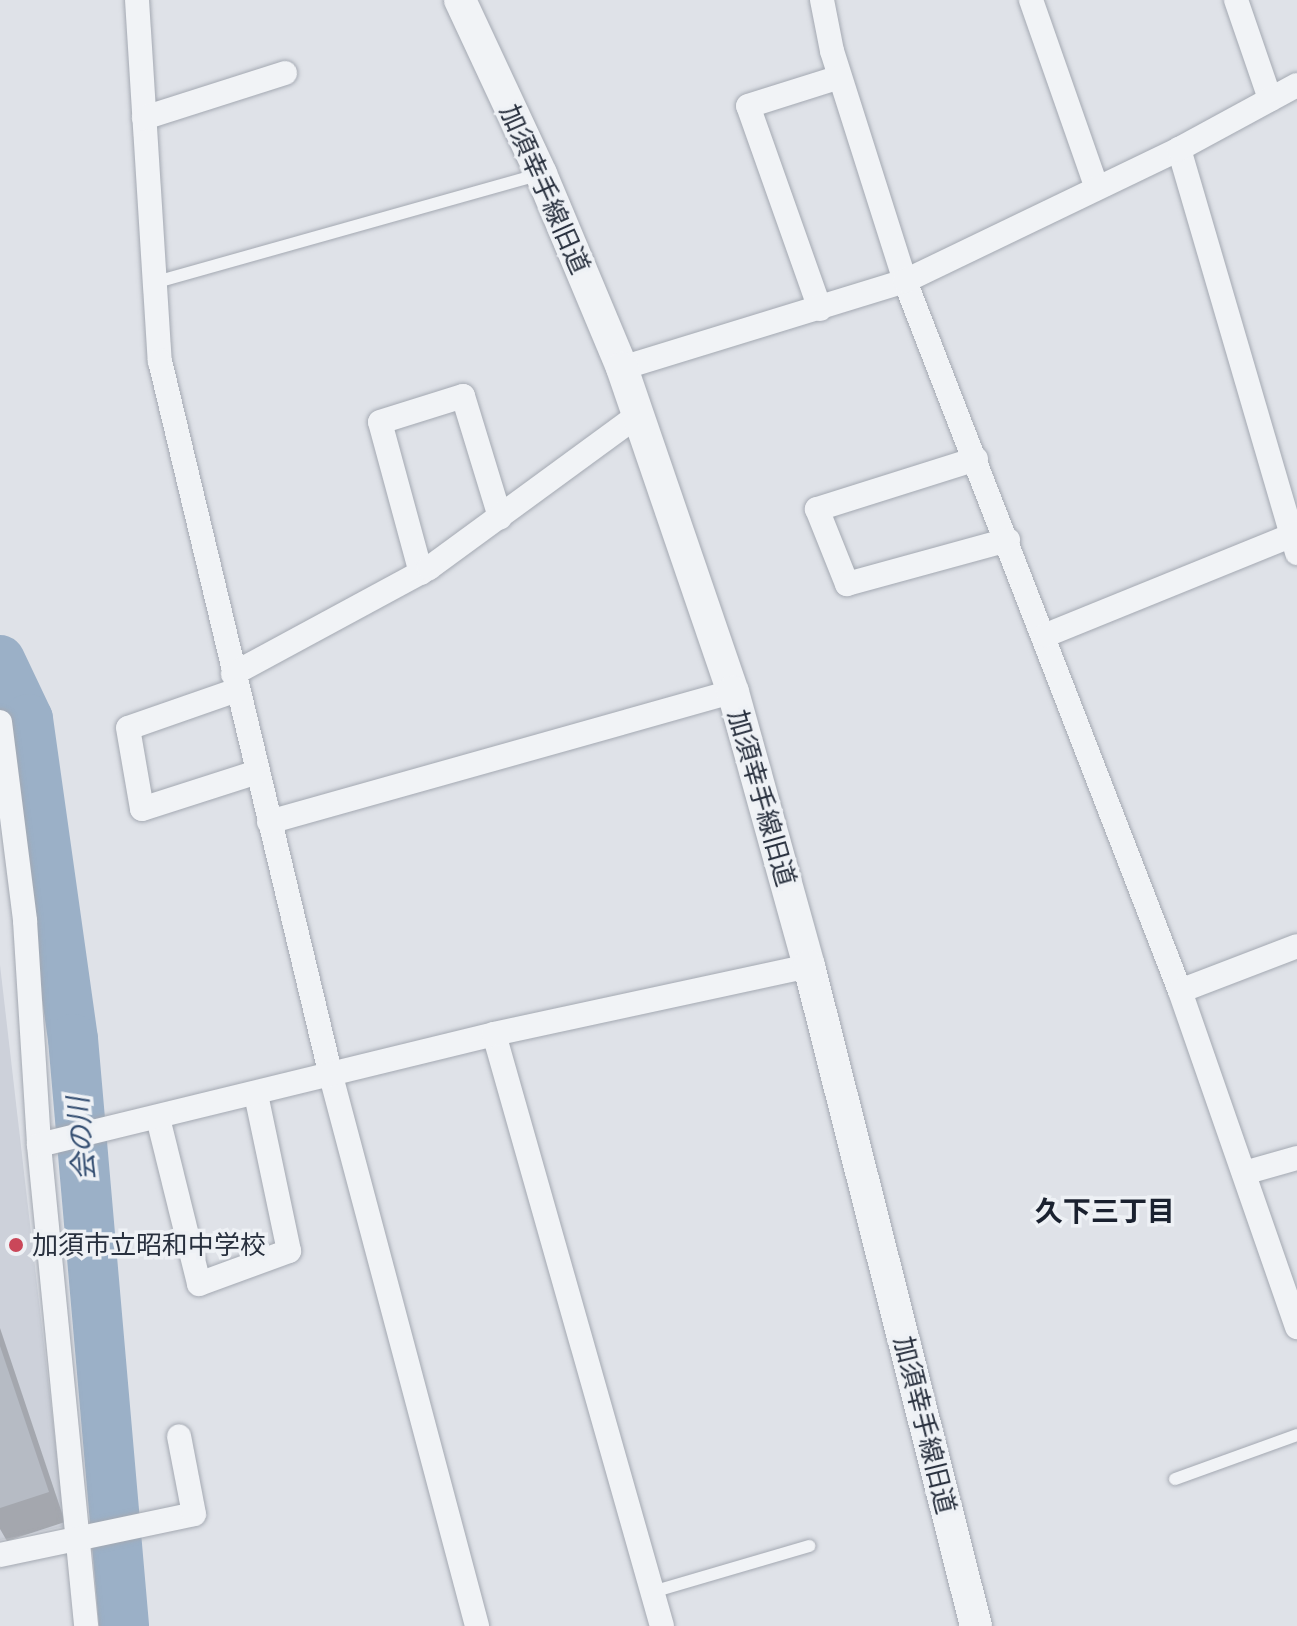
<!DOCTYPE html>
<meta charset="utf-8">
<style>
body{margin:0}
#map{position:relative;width:1297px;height:1626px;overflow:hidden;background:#dfe2e8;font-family:"Archivo Narrow","Noto Sans JP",sans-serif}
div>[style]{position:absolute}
.built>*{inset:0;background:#cdd1da}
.shadow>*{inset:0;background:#0003}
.river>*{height:50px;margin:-25px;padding:0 25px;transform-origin:25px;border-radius:25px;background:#9bb0c7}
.building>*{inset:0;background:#b6bbc4}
.roads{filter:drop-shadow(0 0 2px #a4a9b2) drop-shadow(0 0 2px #a4a9b2)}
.service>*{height:12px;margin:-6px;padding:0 6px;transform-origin:6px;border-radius:6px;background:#f1f3f6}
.minor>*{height:24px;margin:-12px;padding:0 12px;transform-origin:12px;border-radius:12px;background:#f1f3f6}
.tertiary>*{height:32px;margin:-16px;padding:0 16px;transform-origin:16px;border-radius:16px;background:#f1f3f6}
.dots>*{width:22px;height:22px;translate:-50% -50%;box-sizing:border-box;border:4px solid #eef1f5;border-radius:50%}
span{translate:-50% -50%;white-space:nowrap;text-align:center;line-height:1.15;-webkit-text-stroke:7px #eef1f5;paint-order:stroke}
.street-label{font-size:26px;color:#28303e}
.poi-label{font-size:26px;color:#28303e}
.left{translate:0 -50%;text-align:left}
.water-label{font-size:28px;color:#344e71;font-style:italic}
.neighbourhood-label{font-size:28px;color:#1a212f;font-weight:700}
</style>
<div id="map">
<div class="built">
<div style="clip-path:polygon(0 965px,65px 1526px,0 1540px)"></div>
</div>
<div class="shadow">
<div style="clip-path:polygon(0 1328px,65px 1522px,7px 1541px,0 1529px)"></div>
</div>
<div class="river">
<div style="left:0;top:660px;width:65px;rotate:64.6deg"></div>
<div style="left:28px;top:719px;width:323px;rotate:82deg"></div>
<div style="left:73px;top:1039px;width:589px;rotate:85.03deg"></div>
</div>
<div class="building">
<div style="clip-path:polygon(0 1346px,49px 1492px,0 1508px)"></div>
</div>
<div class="roads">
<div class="service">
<div style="left:153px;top:283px;width:400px;rotate:-15.7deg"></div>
<div style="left:1175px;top:1479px;width:130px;rotate:-19.8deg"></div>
<div style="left:652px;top:1592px;width:164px;rotate:-16.3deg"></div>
</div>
<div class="minor">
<div style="left:137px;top:0;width:362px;rotate:86.4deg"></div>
<div style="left:160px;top:361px;width:735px;rotate:76.55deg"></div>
<div style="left:331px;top:1076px;width:569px;rotate:75.13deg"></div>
<div style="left:822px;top:0;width:52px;rotate:78.9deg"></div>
<div style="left:832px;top:51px;width:241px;rotate:72.4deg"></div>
<div style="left:905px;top:281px;width:761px;rotate:68.83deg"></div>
<div style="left:1180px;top:991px;width:356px;rotate:70.8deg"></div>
<div style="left:1031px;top:0;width:197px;rotate:70.7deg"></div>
<div style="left:1236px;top:0;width:105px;rotate:71deg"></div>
<div style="left:144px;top:118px;width:148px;rotate:-17.7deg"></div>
<div style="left:1179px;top:149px;width:421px;rotate:73.7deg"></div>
<div style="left:820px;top:309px;width:215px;rotate:-109.5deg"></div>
<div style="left:748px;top:106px;width:96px;rotate:-17.5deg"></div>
<div style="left:622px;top:368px;width:296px;rotate:-17.1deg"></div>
<div style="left:905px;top:281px;width:304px;rotate:-25.7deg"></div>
<div style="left:1179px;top:149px;width:134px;rotate:-28.5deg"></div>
<div style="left:976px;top:459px;width:167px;rotate:162.5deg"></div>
<div style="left:817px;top:509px;width:81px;rotate:68.2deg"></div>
<div style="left:847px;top:584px;width:167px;rotate:-15.3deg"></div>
<div style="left:421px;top:573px;width:156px;rotate:-105.2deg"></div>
<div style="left:380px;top:422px;width:87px;rotate:-17.4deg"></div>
<div style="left:463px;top:396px;width:127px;rotate:73deg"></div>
<div style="left:1046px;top:635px;width:271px;rotate:-22.1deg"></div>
<div style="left:233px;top:674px;width:223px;rotate:-28.4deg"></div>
<div style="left:429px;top:568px;width:259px;rotate:-36.2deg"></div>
<div style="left:237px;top:690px;width:115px;rotate:160.8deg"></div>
<div style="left:128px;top:728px;width:82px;rotate:80.2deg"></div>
<div style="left:142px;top:809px;width:121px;rotate:-17.8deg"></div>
<div style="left:0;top:722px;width:201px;rotate:82.8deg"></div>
<div style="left:25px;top:921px;width:224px;rotate:86.4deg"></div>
<div style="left:39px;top:1145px;width:483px;rotate:84.4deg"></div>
<div style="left:269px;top:822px;width:482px;rotate:-15.7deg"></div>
<div style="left:1180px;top:991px;width:125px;rotate:-21deg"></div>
<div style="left:494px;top:1034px;width:615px;rotate:74.16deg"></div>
<div style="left:158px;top:1118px;width:171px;rotate:76.1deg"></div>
<div style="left:199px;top:1284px;width:96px;rotate:-20.1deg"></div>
<div style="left:289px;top:1251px;width:160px;rotate:-101.9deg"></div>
<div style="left:39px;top:1145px;width:468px;rotate:-13.7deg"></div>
<div style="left:494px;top:1034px;width:322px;rotate:-12.2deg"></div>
<div style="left:1244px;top:1173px;width:55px;rotate:-15.8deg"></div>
<div style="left:0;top:1555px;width:198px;rotate:-11.9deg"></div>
<div style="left:194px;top:1514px;width:79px;rotate:-100.9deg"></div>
</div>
<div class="tertiary">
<div style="left:460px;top:0;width:192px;rotate:65deg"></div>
<div style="left:541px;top:174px;width:210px;rotate:67.3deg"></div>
<div style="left:622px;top:368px;width:342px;rotate:71.1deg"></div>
<div style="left:733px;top:692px;width:284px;rotate:74.5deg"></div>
<div style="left:809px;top:966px;width:681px;rotate:75.8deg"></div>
</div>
</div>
<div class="dots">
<div style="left:16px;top:1245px;background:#ca4759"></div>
</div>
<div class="street-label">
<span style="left:545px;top:189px;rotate:66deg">加須幸手線旧道</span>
<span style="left:762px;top:798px;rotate:74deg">加須幸手線旧道</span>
<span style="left:925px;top:1425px;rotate:76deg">加須幸手線旧道</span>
</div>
<div class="poi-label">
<span class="left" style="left:32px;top:1245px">加須市立昭和中学校</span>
</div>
<div class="water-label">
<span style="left:81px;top:1139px;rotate:-95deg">会の川</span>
</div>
<div class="neighbourhood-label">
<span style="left:1105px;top:1211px">久下三丁目</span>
</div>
</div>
